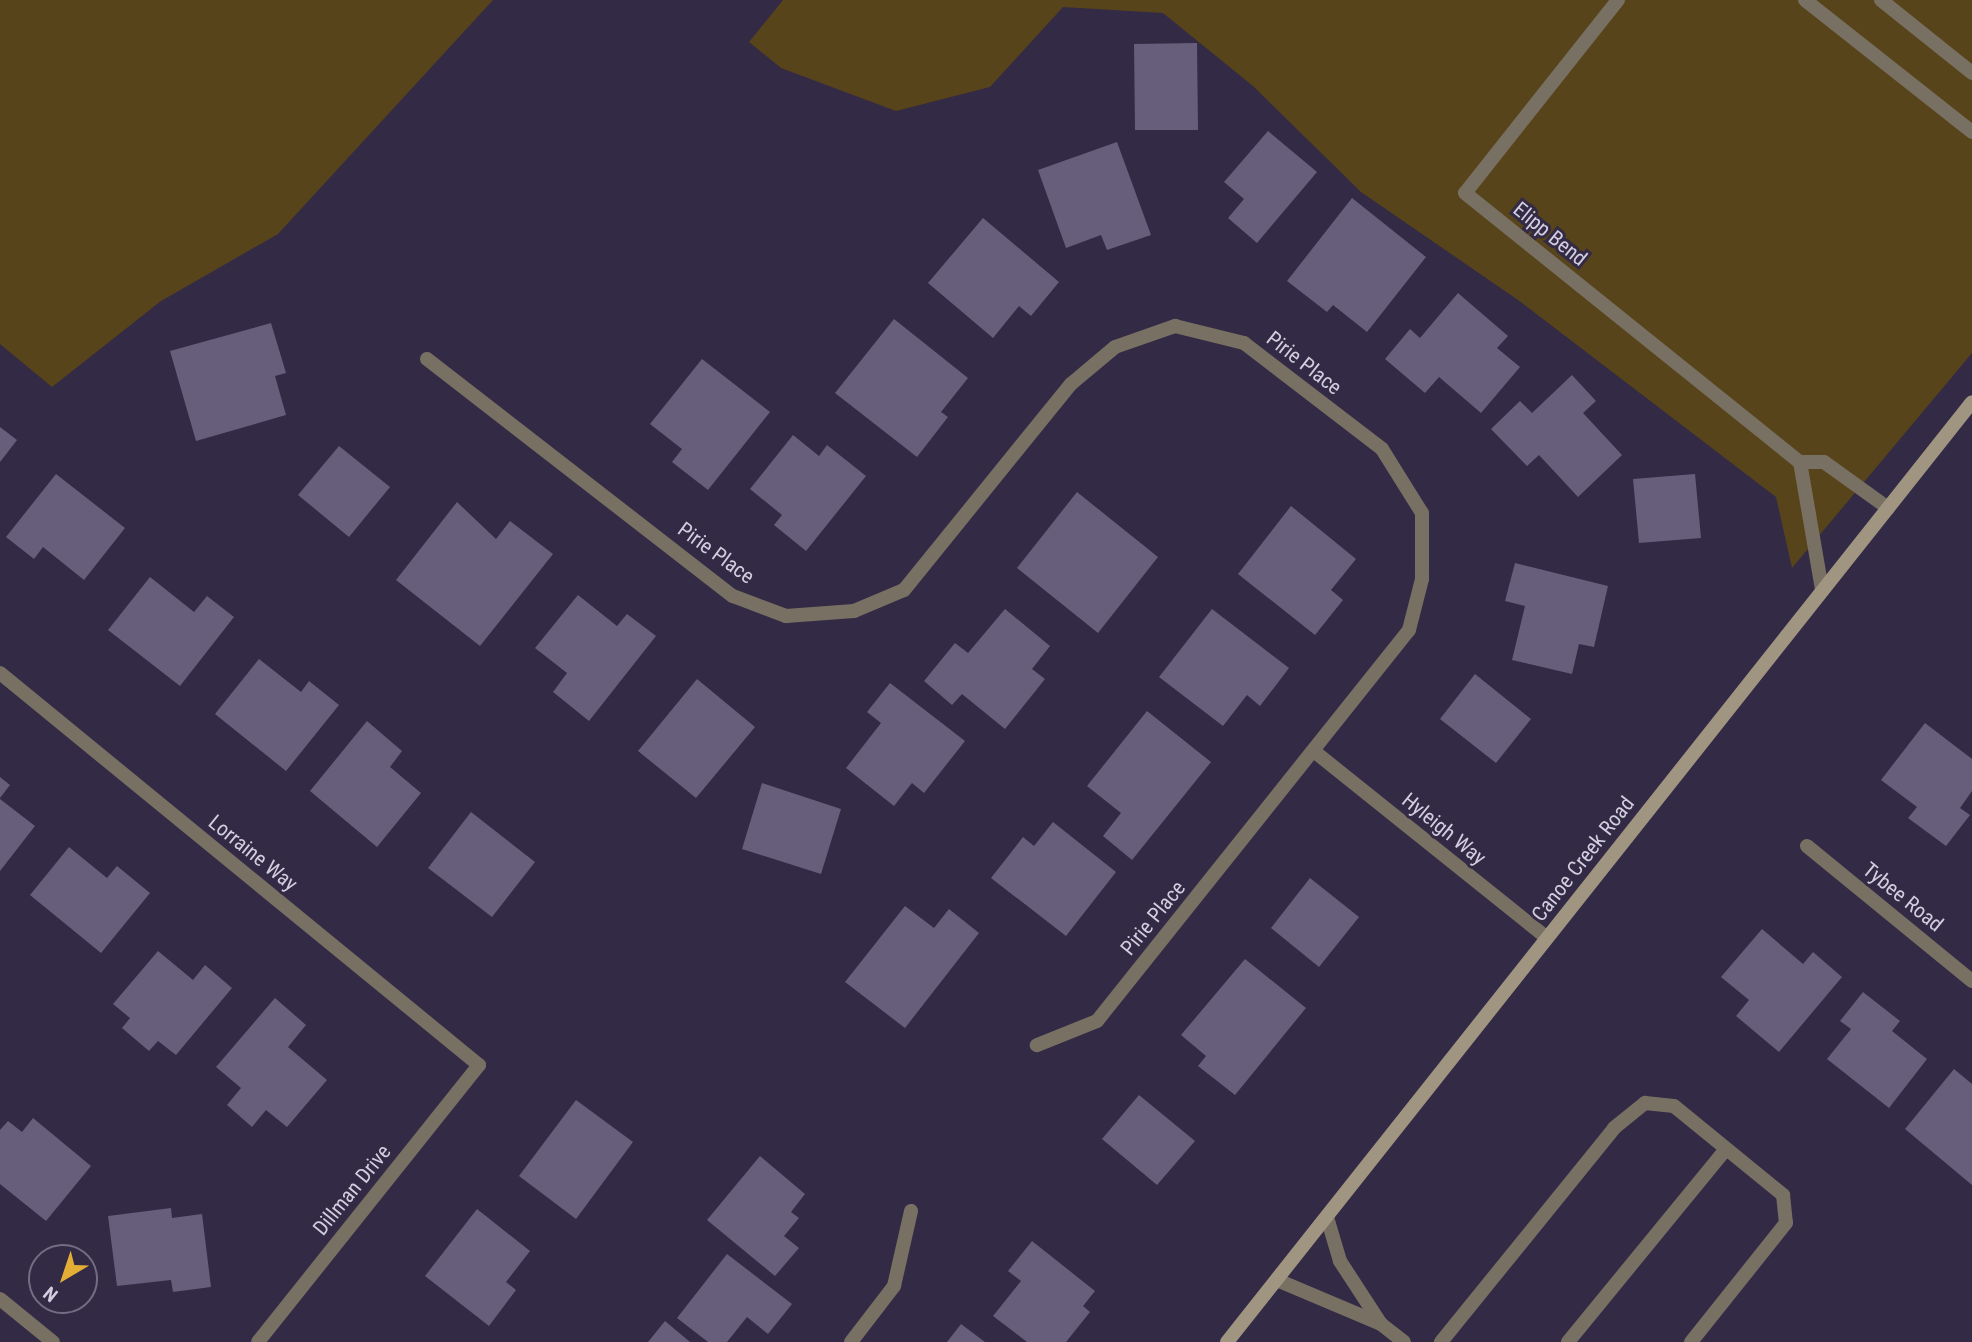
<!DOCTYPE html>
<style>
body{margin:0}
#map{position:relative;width:1972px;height:1342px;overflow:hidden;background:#332a45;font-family:"Roboto Condensed",sans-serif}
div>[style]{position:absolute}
.green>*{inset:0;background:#58441a}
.building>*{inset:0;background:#675e7c}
.lane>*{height:14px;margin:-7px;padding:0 7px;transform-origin:7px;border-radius:7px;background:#777063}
.street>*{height:14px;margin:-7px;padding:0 7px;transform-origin:7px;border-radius:7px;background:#777063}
.secondary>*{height:14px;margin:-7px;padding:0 7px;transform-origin:7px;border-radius:7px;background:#a09580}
span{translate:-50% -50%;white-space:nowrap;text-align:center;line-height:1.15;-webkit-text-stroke:6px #332a45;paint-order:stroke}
.street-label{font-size:21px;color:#d3cedf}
.north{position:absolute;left:28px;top:1244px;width:70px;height:70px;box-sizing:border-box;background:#332a45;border:2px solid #736c83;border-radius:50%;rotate:219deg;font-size:19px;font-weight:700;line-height:28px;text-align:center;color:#d3cedf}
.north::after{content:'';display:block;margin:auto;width:24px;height:32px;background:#e3ae35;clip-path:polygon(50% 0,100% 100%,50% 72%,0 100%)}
</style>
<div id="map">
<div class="green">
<div style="clip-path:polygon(0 0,493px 0,278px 234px,161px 301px,52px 387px,0 344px)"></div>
<div style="clip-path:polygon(783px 0,1972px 0,1972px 353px,1792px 568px,1776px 497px,1518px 300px,1361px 192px,1253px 86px,1163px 13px,1063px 7px,990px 87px,896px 111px,781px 68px,749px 42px)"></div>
</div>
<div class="building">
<div style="clip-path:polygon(1197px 43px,1198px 130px,1135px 130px,1134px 44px)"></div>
<div style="clip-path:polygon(1268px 131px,1317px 172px,1257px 243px,1228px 218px,1244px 199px,1224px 182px)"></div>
<div style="clip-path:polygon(1117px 142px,1151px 235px,1107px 250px,1101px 235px,1066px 248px,1038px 170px)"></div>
<div style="clip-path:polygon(1352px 198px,1426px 257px,1367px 332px,1333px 305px,1327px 312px,1287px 281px)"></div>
<div style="clip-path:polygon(983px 218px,1059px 282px,1031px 316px,1019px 306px,993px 338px,928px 283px)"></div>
<div style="clip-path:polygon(1458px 293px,1508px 336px,1497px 348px,1520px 367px,1481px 413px,1439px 377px,1425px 393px,1385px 359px,1410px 329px,1420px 338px)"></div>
<div style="clip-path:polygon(894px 319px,968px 378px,941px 412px,948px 417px,917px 457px,835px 393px)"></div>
<div style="clip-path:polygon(271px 323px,286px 373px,275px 376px,286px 415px,196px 441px,170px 351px)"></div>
<div style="clip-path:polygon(702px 359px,770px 412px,708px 490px,672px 462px,682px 449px,650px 424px)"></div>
<div style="clip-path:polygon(1572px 375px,1596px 401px,1583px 413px,1622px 455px,1578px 497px,1539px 455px,1527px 466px,1491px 429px,1520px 401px,1532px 413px)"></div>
<div style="clip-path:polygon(0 427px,17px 440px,0 462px)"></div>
<div style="clip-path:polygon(793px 435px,819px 456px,827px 445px,866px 476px,806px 551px,774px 525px,782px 515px,750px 489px)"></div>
<div style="clip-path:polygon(339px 446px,390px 487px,349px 537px,298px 495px)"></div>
<div style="clip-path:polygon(56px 474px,125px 528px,84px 580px,43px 547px,34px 559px,6px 537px)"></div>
<div style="clip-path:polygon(1695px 474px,1701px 538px,1639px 543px,1633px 479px)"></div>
<div style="clip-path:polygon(1077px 492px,1158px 557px,1098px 633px,1017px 568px)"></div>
<div style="clip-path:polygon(457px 502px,496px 539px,510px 521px,553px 554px,480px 646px,396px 580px)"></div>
<div style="clip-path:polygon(1291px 506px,1356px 559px,1331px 590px,1343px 600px,1315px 635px,1238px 574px)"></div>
<div style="clip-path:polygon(1515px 563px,1608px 586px,1594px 647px,1579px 644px,1572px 674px,1512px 660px,1525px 606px,1505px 601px)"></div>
<div style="clip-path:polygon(150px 577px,194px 612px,207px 596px,234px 617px,180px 686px,108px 630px)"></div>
<div style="clip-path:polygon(578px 595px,617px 626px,627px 614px,656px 636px,589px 721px,553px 692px,567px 673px,535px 648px)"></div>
<div style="clip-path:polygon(1005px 609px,1050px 646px,1032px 669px,1045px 679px,1005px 729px,962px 694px,952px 705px,924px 681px,955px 643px,968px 653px)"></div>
<div style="clip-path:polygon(1212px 609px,1289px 668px,1260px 706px,1247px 695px,1223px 726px,1159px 677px)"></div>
<div style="clip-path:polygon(259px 659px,301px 692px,309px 681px,339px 705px,286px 771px,215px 714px)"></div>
<div style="clip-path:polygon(1475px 674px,1531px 719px,1496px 763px,1440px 719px)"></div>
<div style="clip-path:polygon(697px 679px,755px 727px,696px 798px,638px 751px)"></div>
<div style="clip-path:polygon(890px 683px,965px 741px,924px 793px,912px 783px,894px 806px,846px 768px,881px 723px,867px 712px)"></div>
<div style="clip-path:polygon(1147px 711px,1211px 762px,1132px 860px,1103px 836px,1121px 813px,1087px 786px)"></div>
<div style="clip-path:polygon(367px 721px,402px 751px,390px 767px,421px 793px,377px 847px,310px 791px)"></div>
<div style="clip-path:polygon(1925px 723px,1972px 759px,1972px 791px,1960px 808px,1970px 815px,1946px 846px,1908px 818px,1917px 807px,1881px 780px)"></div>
<div style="clip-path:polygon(0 777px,10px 785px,0 798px)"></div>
<div style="clip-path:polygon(762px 783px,841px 809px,821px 874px,742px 849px)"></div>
<div style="clip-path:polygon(0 799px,35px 826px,0 871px)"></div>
<div style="clip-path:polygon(471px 812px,535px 862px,492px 917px,428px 868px)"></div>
<div style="clip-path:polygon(1053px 822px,1116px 872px,1066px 936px,991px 878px,1023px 837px,1034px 846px)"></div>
<div style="clip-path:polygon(69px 847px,107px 878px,117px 866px,150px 893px,101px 953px,30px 895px)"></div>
<div style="clip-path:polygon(1310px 878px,1359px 917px,1319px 967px,1271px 928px)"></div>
<div style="clip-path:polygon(905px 906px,934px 928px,949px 909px,979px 933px,905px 1028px,845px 982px)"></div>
<div style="clip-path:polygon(1762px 929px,1803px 964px,1813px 952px,1842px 977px,1779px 1052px,1736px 1016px,1749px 1000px,1721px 977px)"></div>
<div style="clip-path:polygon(158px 951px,193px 980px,205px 965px,232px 988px,176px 1055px,158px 1041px,149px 1051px,122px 1028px,130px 1018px,113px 1004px)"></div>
<div style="clip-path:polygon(1245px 959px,1306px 1008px,1235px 1095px,1198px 1066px,1206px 1056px,1181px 1035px)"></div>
<div style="clip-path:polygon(1863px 992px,1900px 1021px,1892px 1031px,1927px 1059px,1889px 1108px,1827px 1059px,1851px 1029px,1840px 1021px)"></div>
<div style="clip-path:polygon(275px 998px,306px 1025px,288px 1047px,327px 1080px,287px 1127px,266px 1110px,252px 1127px,227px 1105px,241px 1088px,216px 1067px)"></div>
<div style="clip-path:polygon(1954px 1069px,1972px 1084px,1972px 1185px,1905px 1129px)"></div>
<div style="clip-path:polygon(1139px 1095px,1195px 1141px,1157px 1185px,1102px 1139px)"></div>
<div style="clip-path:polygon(576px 1100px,633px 1142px,576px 1219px,519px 1176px)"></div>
<div style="clip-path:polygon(33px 1118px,91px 1166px,46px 1221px,0 1184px,0 1130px,8px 1121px,22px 1132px)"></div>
<div style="clip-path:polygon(760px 1156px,805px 1194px,791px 1212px,799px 1218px,784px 1236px,799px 1248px,775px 1276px,707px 1220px)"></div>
<div style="clip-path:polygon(171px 1208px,172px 1218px,202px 1214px,211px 1287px,173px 1292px,171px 1280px,117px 1286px,108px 1216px)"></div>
<div style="clip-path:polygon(477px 1209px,530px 1251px,506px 1282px,516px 1290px,489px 1326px,425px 1276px)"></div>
<div style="clip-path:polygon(1032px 1241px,1095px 1291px,1083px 1306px,1090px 1312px,1066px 1342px,1027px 1342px,993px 1316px,1021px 1281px,1008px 1271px)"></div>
<div style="clip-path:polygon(727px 1254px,792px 1304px,768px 1334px,747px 1317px,727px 1342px,708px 1342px,677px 1318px)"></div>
<div style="clip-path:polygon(665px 1321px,690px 1342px,648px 1342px)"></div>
<div style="clip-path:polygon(961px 1324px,985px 1342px,947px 1342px)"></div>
</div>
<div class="lane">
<div style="left:1618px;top:0;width:246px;rotate:128.4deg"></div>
<div style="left:1465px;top:193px;width:430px;rotate:38.8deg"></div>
<div style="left:1800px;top:462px;width:24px"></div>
<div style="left:1824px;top:462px;width:79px;rotate:35.7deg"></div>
<div style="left:1805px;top:0;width:213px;rotate:38.3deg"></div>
<div style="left:1881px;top:0;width:117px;rotate:38.7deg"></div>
<div style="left:1800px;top:462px;width:130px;rotate:80.2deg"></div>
<div style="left:1277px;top:1280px;width:113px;rotate:22.9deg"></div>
<div style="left:1381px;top:1324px;width:75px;rotate:-123.1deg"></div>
<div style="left:1340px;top:1261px;width:46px;rotate:-106.5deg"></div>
<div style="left:1381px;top:1324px;width:29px;rotate:38deg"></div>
<div style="left:1441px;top:1342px;width:275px;rotate:-51deg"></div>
<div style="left:1614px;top:1128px;width:40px;rotate:-39deg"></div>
<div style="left:1645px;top:1103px;width:29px;rotate:6deg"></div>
<div style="left:1674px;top:1106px;width:141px;rotate:39.2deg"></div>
<div style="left:1783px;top:1195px;width:28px;rotate:84deg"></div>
<div style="left:1786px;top:1223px;width:152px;rotate:128.6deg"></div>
<div style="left:1568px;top:1342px;width:249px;rotate:-50.7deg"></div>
</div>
<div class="street">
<div style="left:427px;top:359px;width:387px;rotate:37.8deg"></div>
<div style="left:733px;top:596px;width:57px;rotate:20.7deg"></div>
<div style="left:786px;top:616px;width:68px;rotate:-4.2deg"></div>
<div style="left:854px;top:611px;width:54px;rotate:-22.8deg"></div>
<div style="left:904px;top:590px;width:265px;rotate:-51deg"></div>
<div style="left:1071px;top:384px;width:57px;rotate:-40.1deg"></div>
<div style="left:1115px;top:347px;width:64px;rotate:-19.3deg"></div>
<div style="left:1175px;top:326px;width:71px;rotate:13.8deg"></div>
<div style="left:1244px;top:343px;width:174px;rotate:37.5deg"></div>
<div style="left:1382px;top:449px;width:75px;rotate:58deg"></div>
<div style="left:1422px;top:513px;width:66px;rotate:90deg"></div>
<div style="left:1422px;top:579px;width:53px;rotate:104.3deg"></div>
<div style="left:1409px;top:630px;width:500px;rotate:128.59deg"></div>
<div style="left:1097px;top:1021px;width:65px;rotate:158.2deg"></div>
<div style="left:0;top:673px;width:619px;rotate:39.3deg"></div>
<div style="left:479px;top:1065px;width:354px;rotate:128.6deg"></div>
<div style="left:1315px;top:752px;width:297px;rotate:38.7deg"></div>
<div style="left:1807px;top:846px;width:213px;rotate:39.3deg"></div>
<div style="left:0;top:1299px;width:68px;rotate:39.1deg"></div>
<div style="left:851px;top:1342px;width:71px;rotate:-52.5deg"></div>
<div style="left:894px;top:1286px;width:77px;rotate:-77.2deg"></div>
</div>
<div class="secondary">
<div style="left:1227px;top:1342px;width:1199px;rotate:-51.6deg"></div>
</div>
<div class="street-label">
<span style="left:1550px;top:234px;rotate:39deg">Elipp Bend</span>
<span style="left:1304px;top:363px;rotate:38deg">Pirie Place</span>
<span style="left:716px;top:553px;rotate:36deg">Pirie Place</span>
<span style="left:1444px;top:829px;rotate:39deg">Hyleigh Way</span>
<span style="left:253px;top:853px;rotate:39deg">Lorraine Way</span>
<span style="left:1583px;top:859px;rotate:-52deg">Canoe Creek Road</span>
<span style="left:1903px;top:897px;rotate:39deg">Tybee Road</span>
<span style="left:1153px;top:918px;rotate:-51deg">Pirie Place</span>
<span style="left:352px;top:1190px;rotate:-51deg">Dillman Drive</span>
</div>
<div class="north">N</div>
</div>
